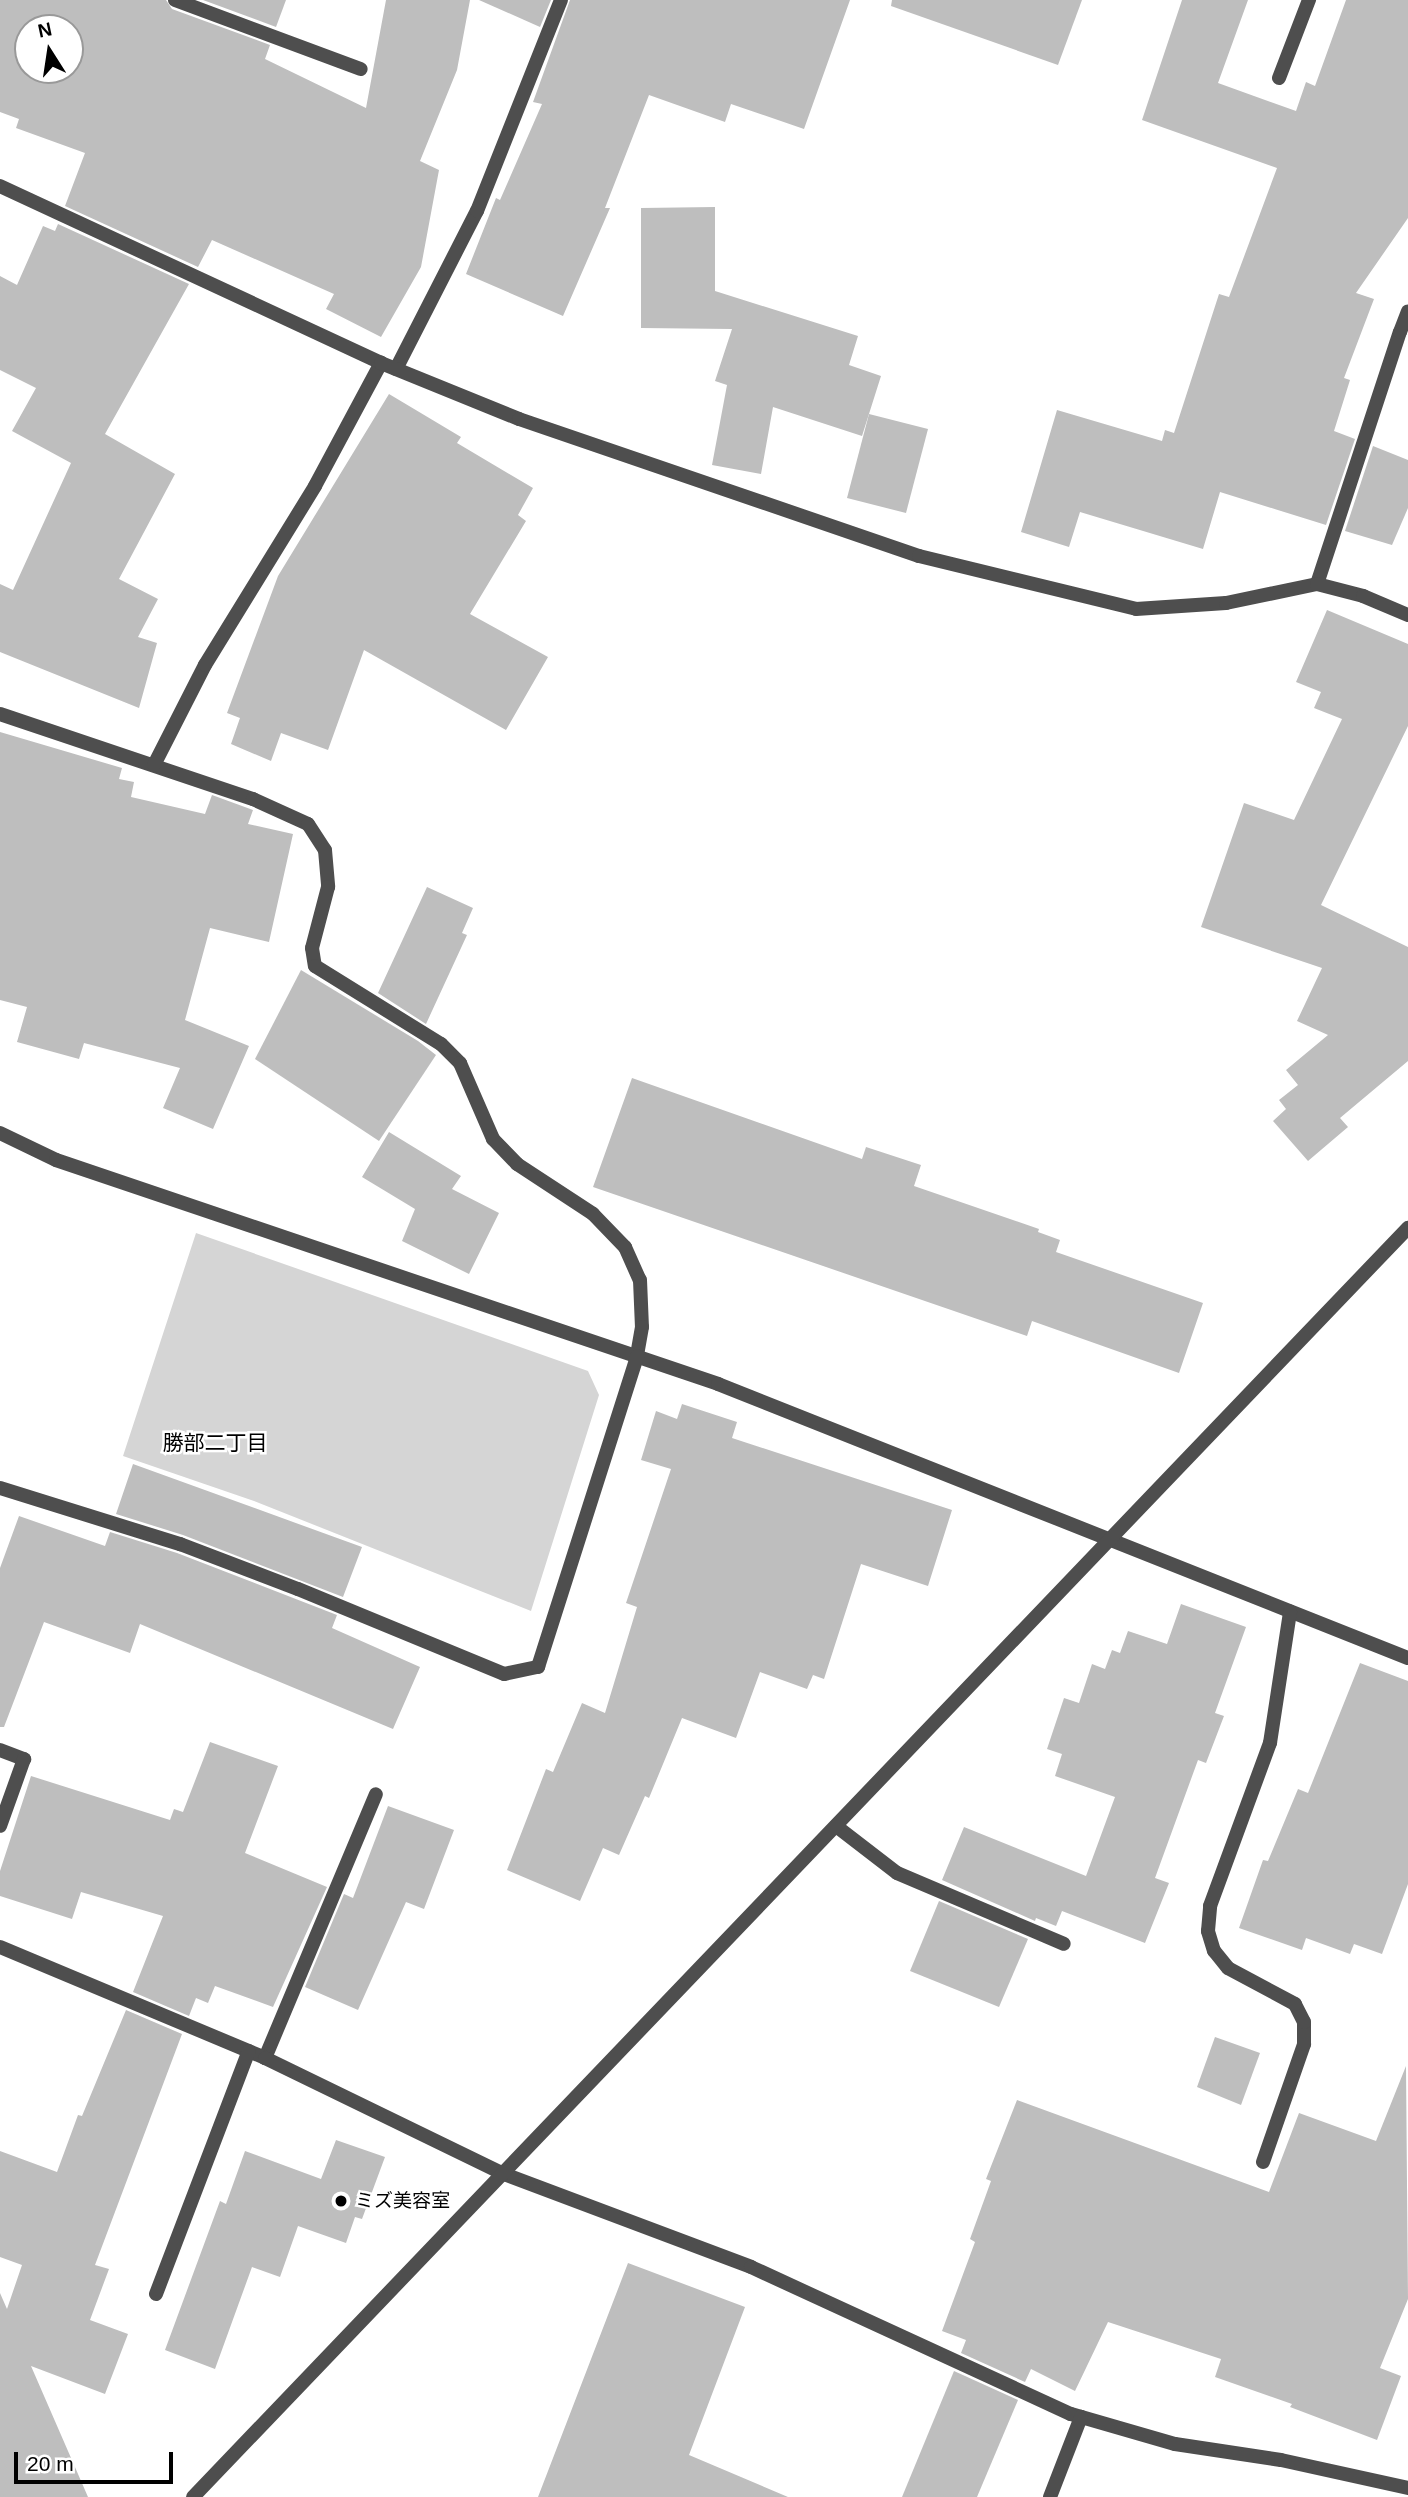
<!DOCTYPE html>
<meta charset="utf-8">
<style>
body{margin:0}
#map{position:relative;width:1408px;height:2497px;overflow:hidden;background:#fff;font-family:Arial,"Noto Sans JP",sans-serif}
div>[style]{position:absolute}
.green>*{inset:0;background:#d5d5d5}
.building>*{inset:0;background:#bebebe}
.service>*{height:14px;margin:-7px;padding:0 7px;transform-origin:7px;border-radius:7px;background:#4e4e4e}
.minor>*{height:14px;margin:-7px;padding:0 7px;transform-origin:7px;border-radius:7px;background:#4e4e4e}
.tertiary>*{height:14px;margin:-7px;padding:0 7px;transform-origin:7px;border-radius:7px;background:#4e4e4e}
.dots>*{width:19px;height:19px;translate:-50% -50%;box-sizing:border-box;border:4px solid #fff;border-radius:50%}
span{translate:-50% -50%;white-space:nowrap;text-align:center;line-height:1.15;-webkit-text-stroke:5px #fff;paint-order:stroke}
.poi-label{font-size:19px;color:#000}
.left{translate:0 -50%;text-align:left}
.neighbourhood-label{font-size:21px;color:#000}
.north{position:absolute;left:14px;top:14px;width:70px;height:70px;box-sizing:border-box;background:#fff;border:2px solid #999;border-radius:50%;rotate:348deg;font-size:19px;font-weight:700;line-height:28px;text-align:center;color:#000}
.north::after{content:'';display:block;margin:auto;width:24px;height:32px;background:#000;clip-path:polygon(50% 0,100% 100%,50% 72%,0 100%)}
.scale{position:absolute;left:14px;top:2452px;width:159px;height:32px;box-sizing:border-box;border:4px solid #000;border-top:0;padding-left:9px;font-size:21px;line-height:24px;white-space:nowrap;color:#000;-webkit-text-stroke:5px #fff;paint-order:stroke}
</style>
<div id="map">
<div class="green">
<div style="clip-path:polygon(196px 1233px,588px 1371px,599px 1395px,531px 1611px,254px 1501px,123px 1456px)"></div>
</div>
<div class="building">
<div style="clip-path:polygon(evenodd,0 0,166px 0,172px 9px,270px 45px,265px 59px,366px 108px,386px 0,470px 0,457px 70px,420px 161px,439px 170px,421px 267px,381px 337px,326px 309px,334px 294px,212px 240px,198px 267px,65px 206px,85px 153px,16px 128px,19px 119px,0 112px,0 0,28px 28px,70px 28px,70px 70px,28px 70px,28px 28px)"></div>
<div style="clip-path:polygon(203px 0,286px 0,276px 27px)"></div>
<div style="clip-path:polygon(479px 0,551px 0,540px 27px)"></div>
<div style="clip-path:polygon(570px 0,850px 0,804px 129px,731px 104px,725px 122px,649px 95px,605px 208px,610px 208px,563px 316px,466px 274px,496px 198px,500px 200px,542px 104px,533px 102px)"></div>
<div style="clip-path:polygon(892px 0,1082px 0,1058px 65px,891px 6px)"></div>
<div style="clip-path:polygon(1182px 0,1248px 0,1218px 83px,1296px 111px,1306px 82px,1315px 86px,1346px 0,1408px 0,1408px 218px,1356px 293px,1374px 299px,1344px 378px,1350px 380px,1334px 431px,1355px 439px,1326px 525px,1220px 492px,1203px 549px,1080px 512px,1069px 547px,1021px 532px,1057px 410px,1162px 441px,1165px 430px,1174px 433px,1219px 294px,1229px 297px,1277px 168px,1142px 120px)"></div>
<div style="clip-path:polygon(715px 207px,715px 291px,858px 336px,849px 365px,881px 376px,862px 436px,773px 407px,761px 474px,712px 465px,727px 385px,715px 381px,732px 329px,641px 328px,641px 208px)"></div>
<div style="clip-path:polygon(58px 224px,189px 284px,105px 434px,175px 474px,119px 579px,158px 599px,138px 637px,157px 643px,139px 708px,0 652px,0 584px,13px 590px,71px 463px,12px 431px,36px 388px,0 370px,0 276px,17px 285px,43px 226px,55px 231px)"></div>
<div style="clip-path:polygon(389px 394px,461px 437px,457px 443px,533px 488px,518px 515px,526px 521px,470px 614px,548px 657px,506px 730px,364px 650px,328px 750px,281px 733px,271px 761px,231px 744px,240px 718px,227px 713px,278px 576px)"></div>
<div style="clip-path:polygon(869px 414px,928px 429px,906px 513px,847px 498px)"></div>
<div style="clip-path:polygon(1373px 446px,1408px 460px,1408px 508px,1392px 545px,1345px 531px)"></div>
<div style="clip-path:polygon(1327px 610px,1408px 644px,1408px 726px,1321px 905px,1408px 947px,1408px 1061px,1340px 1118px,1348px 1127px,1308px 1161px,1273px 1121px,1286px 1109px,1279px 1100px,1298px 1085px,1286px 1070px,1328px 1035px,1297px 1021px,1322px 968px,1201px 927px,1244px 803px,1294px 820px,1342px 719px,1314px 708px,1321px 692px,1296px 682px)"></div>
<div style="clip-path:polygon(0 732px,122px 768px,119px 779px,134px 782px,131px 797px,205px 814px,212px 795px,253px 810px,248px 824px,293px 834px,269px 942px,210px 928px,185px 1020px,249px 1046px,213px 1129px,163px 1108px,180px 1068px,84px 1043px,79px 1059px,17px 1042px,27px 1007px,0 1000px)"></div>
<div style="clip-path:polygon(427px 887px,473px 908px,462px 933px,467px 935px,426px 1024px,378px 993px)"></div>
<div style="clip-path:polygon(301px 970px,418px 1041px,436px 1055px,379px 1141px,255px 1059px)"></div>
<div style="clip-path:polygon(632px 1078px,862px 1159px,866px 1147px,921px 1165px,914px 1186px,1039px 1229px,1038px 1232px,1060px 1240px,1056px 1252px,1203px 1303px,1179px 1373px,1032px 1321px,1027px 1336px,593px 1187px)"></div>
<div style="clip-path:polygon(389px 1132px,461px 1176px,452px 1189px,499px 1213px,469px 1274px,402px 1241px,415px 1209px,362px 1177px)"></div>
<div style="clip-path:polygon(682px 1404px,737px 1422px,732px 1438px,952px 1510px,928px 1586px,861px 1564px,824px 1679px,813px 1675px,807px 1689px,760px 1672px,736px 1738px,682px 1718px,649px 1798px,645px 1796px,619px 1855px,603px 1848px,580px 1901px,507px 1870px,546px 1769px,553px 1772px,582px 1703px,605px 1713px,637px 1607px,626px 1603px,671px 1469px,641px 1460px,656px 1411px,677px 1419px)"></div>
<div style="clip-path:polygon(133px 1464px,362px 1547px,343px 1597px,183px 1535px,116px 1514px)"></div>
<div style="clip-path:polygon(19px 1516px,105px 1546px,110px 1532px,177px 1553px,337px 1615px,332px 1628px,420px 1667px,393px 1729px,140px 1624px,130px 1653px,44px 1622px,4px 1727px,0 1727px,0 1568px)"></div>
<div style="clip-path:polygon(1181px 1604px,1246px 1627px,1215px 1713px,1224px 1716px,1206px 1763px,1198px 1760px,1155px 1878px,1169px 1883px,1145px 1943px,1062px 1911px,1056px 1926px,1036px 1918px,1035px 1921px,942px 1880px,964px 1827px,1086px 1876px,1115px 1797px,1055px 1776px,1062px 1754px,1047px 1749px,1064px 1698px,1079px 1703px,1092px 1664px,1105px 1669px,1112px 1650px,1120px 1653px,1128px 1631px,1167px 1644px)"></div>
<div style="clip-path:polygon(1360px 1663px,1408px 1681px,1408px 1884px,1382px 1954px,1354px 1944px,1350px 1954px,1306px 1938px,1302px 1950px,1239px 1928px,1263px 1860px,1268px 1861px,1298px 1789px,1308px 1793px)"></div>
<div style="clip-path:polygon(210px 1742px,278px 1766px,245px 1853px,327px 1887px,273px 2007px,215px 1986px,208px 2003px,196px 1998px,189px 2016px,133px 1992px,163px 1916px,81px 1892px,72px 1919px,0 1896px,0 1871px,31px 1776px,170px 1820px,174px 1809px,183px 1812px)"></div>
<div style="clip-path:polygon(388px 1806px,454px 1830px,424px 1909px,406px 1902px,358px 2010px,305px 1987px,344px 1894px,353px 1898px)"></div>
<div style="clip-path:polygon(939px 1901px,1028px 1939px,999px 2007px,910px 1971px)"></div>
<div style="clip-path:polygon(126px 2010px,182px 2034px,95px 2265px,109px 2269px,90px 2320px,128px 2334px,105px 2394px,31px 2366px,88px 2497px,0 2497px,0 2293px,7px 2309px,22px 2265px,0 2257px,0 2151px,57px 2172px,78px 2115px,82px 2116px)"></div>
<div style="clip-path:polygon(1215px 2037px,1260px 2053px,1241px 2105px,1197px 2087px)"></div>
<div style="clip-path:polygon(1406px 2066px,1408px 2299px,1380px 2368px,1401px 2376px,1377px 2440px,1290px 2407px,1292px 2404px,1215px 2377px,1221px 2359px,1108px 2322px,1075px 2391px,1031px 2369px,1025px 2382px,961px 2353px,966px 2340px,942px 2331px,975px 2242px,970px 2239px,991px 2181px,986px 2179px,1017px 2100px,1269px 2192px,1299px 2113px,1376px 2141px)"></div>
<div style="clip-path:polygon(336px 2140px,385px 2157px,362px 2219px,355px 2217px,346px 2243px,298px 2226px,280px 2277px,252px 2267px,215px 2369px,165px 2350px,220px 2201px,226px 2204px,245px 2151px,321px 2179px)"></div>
<div style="clip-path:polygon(628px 2263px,745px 2307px,689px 2455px,788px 2497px,538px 2497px)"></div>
<div style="clip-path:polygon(954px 2371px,1018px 2400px,977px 2497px,902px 2497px)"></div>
</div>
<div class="service">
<div style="left:175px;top:0;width:198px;rotate:20.4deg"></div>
<div style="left:396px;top:369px;width:178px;rotate:-62.9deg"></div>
<div style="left:477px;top:211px;width:227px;rotate:-68.3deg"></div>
<div style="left:1317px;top:584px;width:265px;rotate:-71.8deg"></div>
<div style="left:0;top:714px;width:267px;rotate:18.6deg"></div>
<div style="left:253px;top:799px;width:60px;rotate:24.4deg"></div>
<div style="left:308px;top:824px;width:31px;rotate:57deg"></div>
<div style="left:325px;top:850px;width:37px;rotate:85deg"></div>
<div style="left:328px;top:887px;width:63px;rotate:104.7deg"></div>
<div style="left:312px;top:948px;width:18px;rotate:81deg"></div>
<div style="left:315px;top:966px;width:148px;rotate:31.8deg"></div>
<div style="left:441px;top:1044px;width:27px;rotate:45deg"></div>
<div style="left:460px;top:1063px;width:83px;rotate:66.5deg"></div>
<div style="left:493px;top:1139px;width:35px;rotate:46deg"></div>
<div style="left:517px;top:1164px;width:91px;rotate:33.3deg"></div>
<div style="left:593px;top:1214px;width:46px;rotate:45.9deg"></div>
<div style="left:625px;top:1247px;width:36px;rotate:66deg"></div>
<div style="left:640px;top:1280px;width:47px;rotate:87.6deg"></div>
<div style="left:642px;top:1327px;width:29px;rotate:100deg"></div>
<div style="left:154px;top:765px;width:112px;rotate:-63deg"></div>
<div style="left:205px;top:665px;width:210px;rotate:-58.4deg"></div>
<div style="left:315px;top:486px;width:140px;rotate:-61.8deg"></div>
<div style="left:0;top:1488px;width:189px;rotate:17.3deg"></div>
<div style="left:180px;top:1544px;width:126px;rotate:20.9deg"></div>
<div style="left:298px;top:1589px;width:223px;rotate:22.4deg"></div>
<div style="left:504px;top:1674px;width:35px;rotate:-12deg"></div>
<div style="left:0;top:1750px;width:26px;rotate:21deg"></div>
<div style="left:24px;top:1759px;width:71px;rotate:109.7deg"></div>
<div style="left:836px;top:1826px;width:77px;rotate:37.6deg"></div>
<div style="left:897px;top:1873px;width:181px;rotate:23deg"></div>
<div style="left:265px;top:2058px;width:286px;rotate:-67.2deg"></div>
</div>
<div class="minor">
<div style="left:1279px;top:78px;width:84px;rotate:-69deg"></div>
<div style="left:0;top:186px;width:420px;rotate:24.9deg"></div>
<div style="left:381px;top:363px;width:149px;rotate:22.1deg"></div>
<div style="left:519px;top:419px;width:423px;rotate:18.9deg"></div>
<div style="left:919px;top:556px;width:223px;rotate:13.7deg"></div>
<div style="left:1136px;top:609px;width:90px;rotate:-3.8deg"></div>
<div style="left:1226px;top:603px;width:93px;rotate:-11.8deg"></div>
<div style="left:1317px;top:584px;width:48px;rotate:14.6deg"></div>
<div style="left:1363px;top:596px;width:49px;rotate:22.9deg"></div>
<div style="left:1400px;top:332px;width:22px;rotate:-69deg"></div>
<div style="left:0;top:1133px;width:62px;rotate:25.7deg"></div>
<div style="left:56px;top:1160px;width:699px;rotate:18.69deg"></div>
<div style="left:718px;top:1384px;width:742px;rotate:21.66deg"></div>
<div style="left:538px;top:1667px;width:326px;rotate:-72.3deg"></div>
<div style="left:0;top:1947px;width:287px;rotate:22.7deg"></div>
<div style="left:265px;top:2058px;width:266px;rotate:25.9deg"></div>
<div style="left:504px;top:2174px;width:264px;rotate:20.6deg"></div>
<div style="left:751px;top:2267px;width:352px;rotate:24.7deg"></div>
<div style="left:1071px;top:2414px;width:108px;rotate:16.1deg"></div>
<div style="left:1175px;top:2444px;width:107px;rotate:8.6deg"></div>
<div style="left:1281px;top:2460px;width:130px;rotate:12.4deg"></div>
<div style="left:1263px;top:2162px;width:125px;rotate:-70.8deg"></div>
<div style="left:1304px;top:2044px;width:22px;rotate:-90deg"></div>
<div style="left:1304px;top:2022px;width:20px;rotate:-117deg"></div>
<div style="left:1295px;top:2004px;width:76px;rotate:-151.8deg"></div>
<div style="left:1228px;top:1968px;width:22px;rotate:-129deg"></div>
<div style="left:1214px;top:1951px;width:21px;rotate:-107deg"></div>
<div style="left:1208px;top:1931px;width:25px;rotate:-85deg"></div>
<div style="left:1210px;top:1906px;width:174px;rotate:-69.8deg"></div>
<div style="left:1270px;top:1743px;width:133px;rotate:-81.3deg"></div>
<div style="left:156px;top:2294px;width:260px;rotate:-69.1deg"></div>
<div style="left:1050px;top:2497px;width:86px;rotate:-68.8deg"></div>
</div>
<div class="tertiary">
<div style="left:193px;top:2497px;width:1757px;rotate:-46.25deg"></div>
</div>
<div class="dots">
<div style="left:341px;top:2201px;background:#000"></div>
</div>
<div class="poi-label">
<span class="left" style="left:355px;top:2201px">ミズ美容室</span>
</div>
<div class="neighbourhood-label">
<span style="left:215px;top:1443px">勝部二丁目</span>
</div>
<div class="north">N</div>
<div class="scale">20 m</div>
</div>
